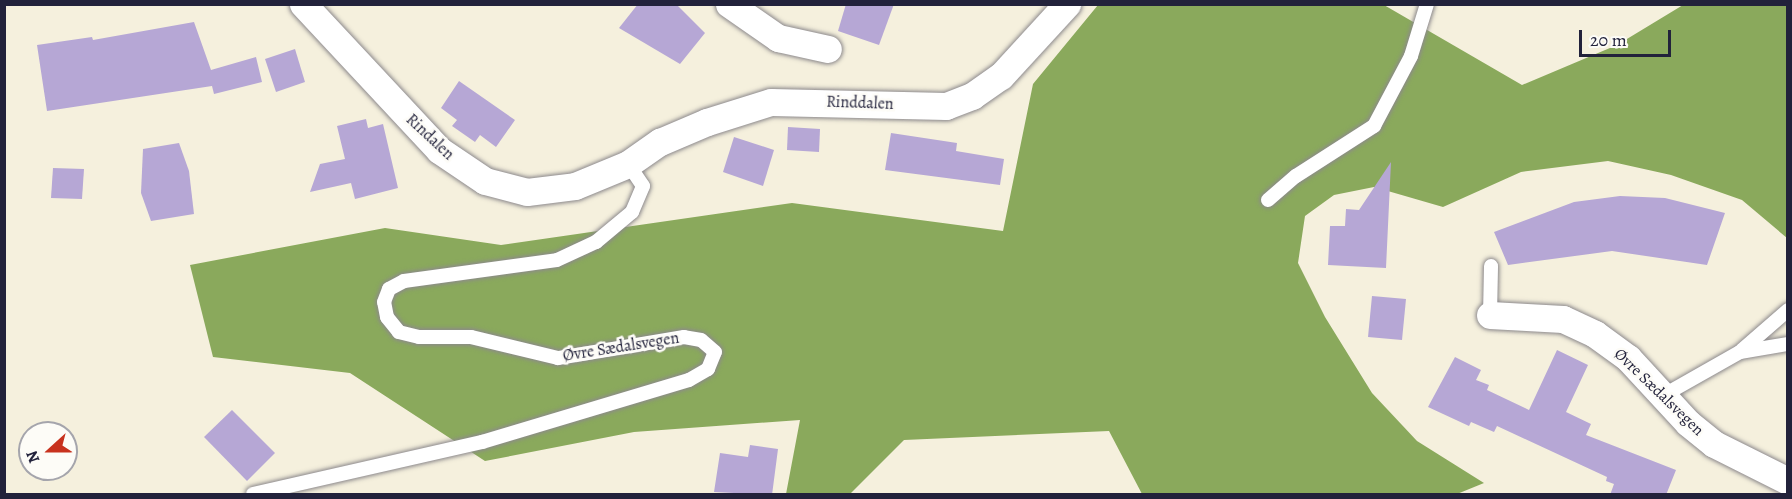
<!DOCTYPE html>
<meta charset="utf-8">
<style>
body{margin:0}
#map{position:relative;width:1792px;height:499px;overflow:hidden;background:#f5f0dd;font-family:Alegreya,serif}
div>[style]{position:absolute}
.forest>*{inset:0;background:#8aa95c}
.building>*{inset:0;background:#b6a7d5}
.roads{filter:drop-shadow(0 0 2px #8c898c) drop-shadow(0 0 2px #8c898c)}
.lane>*{height:14px;margin:-7px;padding:0 7px;transform-origin:7px;border-radius:7px;background:#fff}
.street>*{height:27px;margin:-13.5px;padding:0 13.5px;transform-origin:13.5px;border-radius:13.5px;background:#fff}
span{translate:-50% -50%;white-space:nowrap;text-align:center;line-height:1.15;-webkit-text-stroke:5px #fdfcf7;paint-order:stroke}
.street-label{font-size:16px;color:#22223b}
.frame{position:absolute;inset:0;border:6px solid #22223b;pointer-events:none}
.north{position:absolute;left:18px;top:421px;width:60px;height:60px;box-sizing:border-box;background:#fdfcf7;border:2px solid #a5a5ac;border-radius:50%;rotate:249deg;font-size:16px;font-weight:700;line-height:24px;text-align:center;color:#22223b}
.north::after{content:'';display:block;margin:auto;width:21px;height:27px;background:#c8321e;clip-path:polygon(50% 0,100% 100%,50% 72%,0 100%)}
.scale{position:absolute;left:1579px;top:30px;width:92px;height:27px;box-sizing:border-box;border:3px solid #22223b;border-top:0;padding-left:8px;font-size:18px;line-height:21px;white-space:nowrap;color:#22223b;-webkit-text-stroke:4px #fdfcf7;paint-order:stroke}
</style>
<div id="map">
<div class="forest">
<div style="clip-path:polygon(1098px 5px,1384px 5px,1522px 85px,1617px 45px,1683px 5px,1787px 5px,1787px 238px,1742px 200px,1671px 175px,1608px 161px,1521px 172px,1443px 207px,1374px 187px,1334px 195px,1305px 216px,1298px 263px,1325px 317px,1372px 393px,1417px 441px,1484px 483px,1457px 494px,1142px 494px,1109px 431px,904px 440px,850px 494px,786px 494px,800px 420px,634px 432px,485px 461px,350px 373px,213px 357px,190px 265px,385px 228px,501px 245px,792px 203px,1003px 231px,1033px 84px)"></div>
</div>
<div class="building">
<div style="clip-path:polygon(638px 4px,676px 4px,705px 33px,680px 64px,619px 28px)"></div>
<div style="clip-path:polygon(846px 4px,894px 4px,879px 45px,838px 31px)"></div>
<div style="clip-path:polygon(194px 22px,211px 70px,256px 57px,262px 82px,214px 94px,212px 86px,47px 111px,37px 45px,92px 37px,93px 40px)"></div>
<div style="clip-path:polygon(295px 49px,305px 82px,276px 92px,265px 59px)"></div>
<div style="clip-path:polygon(459px 81px,515px 120px,496px 147px,480px 135px,475px 142px,452px 126px,457px 120px,441px 108px)"></div>
<div style="clip-path:polygon(366px 119px,368px 128px,383px 124px,398px 188px,355px 199px,351px 183px,310px 192px,320px 164px,345px 159px,337px 126px)"></div>
<div style="clip-path:polygon(788px 127px,820px 129px,819px 152px,787px 150px)"></div>
<div style="clip-path:polygon(891px 133px,957px 143px,956px 151px,1004px 159px,1000px 185px,885px 170px)"></div>
<div style="clip-path:polygon(734px 137px,774px 150px,763px 186px,723px 172px)"></div>
<div style="clip-path:polygon(179px 143px,189px 171px,194px 214px,151px 221px,141px 193px,143px 149px)"></div>
<div style="clip-path:polygon(1391px 162px,1386px 268px,1328px 265px,1330px 226px,1345px 226px,1346px 209px,1359px 210px)"></div>
<div style="clip-path:polygon(53px 168px,84px 169px,82px 199px,51px 198px)"></div>
<div style="clip-path:polygon(1620px 196px,1665px 198px,1725px 213px,1707px 265px,1612px 251px,1508px 265px,1494px 232px,1574px 202px)"></div>
<div style="clip-path:polygon(1372px 296px,1406px 299px,1402px 340px,1368px 337px)"></div>
<div style="clip-path:polygon(1557px 350px,1588px 365px,1566px 412px,1591px 424px,1586px 435px,1676px 470px,1666px 495px,1610px 495px,1614px 484px,1606px 481px,1607px 477px,1497px 426px,1494px 432px,1471px 422px,1469px 426px,1428px 407px,1455px 357px,1481px 370px,1476px 380px,1489px 385px,1487px 390px,1529px 410px)"></div>
<div style="clip-path:polygon(232px 410px,275px 453px,247px 481px,204px 437px)"></div>
<div style="clip-path:polygon(750px 445px,778px 449px,772px 495px,714px 492px,720px 453px,748px 457px)"></div>
</div>
<div class="roads">
<div class="lane">
<div style="left:1268px;top:200px;width:37px;rotate:-41deg"></div>
<div style="left:1296px;top:176px;width:93px;rotate:-32.7deg"></div>
<div style="left:1374px;top:126px;width:79px;rotate:-62.1deg"></div>
<div style="left:1411px;top:56px;width:54px;rotate:-72.9deg"></div>
<div style="left:1490px;top:315px;width:49px;rotate:-88.8deg"></div>
<div style="left:1742px;top:350px;width:61px;rotate:-41deg"></div>
<div style="left:1664px;top:395px;width:87px;rotate:-29.5deg"></div>
<div style="left:1740px;top:352px;width:49px;rotate:-9.5deg"></div>
<div style="left:253px;top:494px;width:235px;rotate:-12.8deg"></div>
<div style="left:482px;top:442px;width:216px;rotate:-16.7deg"></div>
<div style="left:689px;top:380px;width:22px;rotate:-30deg"></div>
<div style="left:708px;top:369px;width:18px;rotate:-68deg"></div>
<div style="left:715px;top:352px;width:18px;rotate:-139deg"></div>
<div style="left:701px;top:340px;width:17px;rotate:-170deg"></div>
<div style="left:684px;top:337px;width:128px;rotate:170.5deg"></div>
<div style="left:558px;top:358px;width:89px;rotate:-166.4deg"></div>
<div style="left:471px;top:337px;width:52px;rotate:180deg"></div>
<div style="left:419px;top:337px;width:21px;rotate:-166deg"></div>
<div style="left:399px;top:332px;width:19px;rotate:-129deg"></div>
<div style="left:387px;top:317px;width:15px;rotate:-101deg"></div>
<div style="left:384px;top:302px;width:14px;rotate:-69deg"></div>
<div style="left:389px;top:289px;width:17px;rotate:-28deg"></div>
<div style="left:404px;top:281px;width:154px;rotate:-7.8deg"></div>
<div style="left:557px;top:260px;width:43px;rotate:-24.8deg"></div>
<div style="left:596px;top:242px;width:47px;rotate:-39.8deg"></div>
<div style="left:632px;top:212px;width:28px;rotate:-67deg"></div>
<div style="left:643px;top:186px;width:27px;rotate:-124deg"></div>
</div>
<div class="street">
<div style="left:303px;top:4px;width:200px;rotate:47deg"></div>
<div style="left:439px;top:150px;width:55px;rotate:34deg"></div>
<div style="left:485px;top:181px;width:43px;rotate:14.7deg"></div>
<div style="left:527px;top:192px;width:48px;rotate:-7.1deg"></div>
<div style="left:575px;top:186px;width:57px;rotate:-22.5deg"></div>
<div style="left:628px;top:164px;width:39px;rotate:-35deg"></div>
<div style="left:660px;top:142px;width:51px;rotate:-23.1deg"></div>
<div style="left:707px;top:122px;width:67px;rotate:-17.4deg"></div>
<div style="left:771px;top:102px;width:175px;rotate:1.3deg"></div>
<div style="left:946px;top:106px;width:28px;rotate:-21deg"></div>
<div style="left:972px;top:96px;width:35px;rotate:-35deg"></div>
<div style="left:1001px;top:76px;width:98px;rotate:-47.5deg"></div>
<div style="left:729px;top:4px;width:60px;rotate:34.8deg"></div>
<div style="left:778px;top:38px;width:51px;rotate:12.4deg"></div>
<div style="left:1490px;top:315px;width:73px;rotate:3.1deg"></div>
<div style="left:1563px;top:319px;width:35px;rotate:25deg"></div>
<div style="left:1595px;top:334px;width:41px;rotate:36deg"></div>
<div style="left:1628px;top:358px;width:88px;rotate:47.3deg"></div>
<div style="left:1688px;top:423px;width:33px;rotate:39deg"></div>
<div style="left:1714px;top:444px;width:83px;rotate:26.6deg"></div>
</div>
</div>
<div class="street-label">
<span style="left:860px;top:103px;rotate:2deg">Rinddalen</span>
<span style="left:430px;top:137px;rotate:43deg">Rindalen</span>
<span style="left:621px;top:347px;rotate:-9deg">Øvre Sædalsvegen</span>
<span style="left:1659px;top:392px;rotate:44deg">Øvre Sædalsvegen</span>
</div>
<div class="frame"></div>
<div class="north">N</div>
<div class="scale">20 m</div>
</div>
